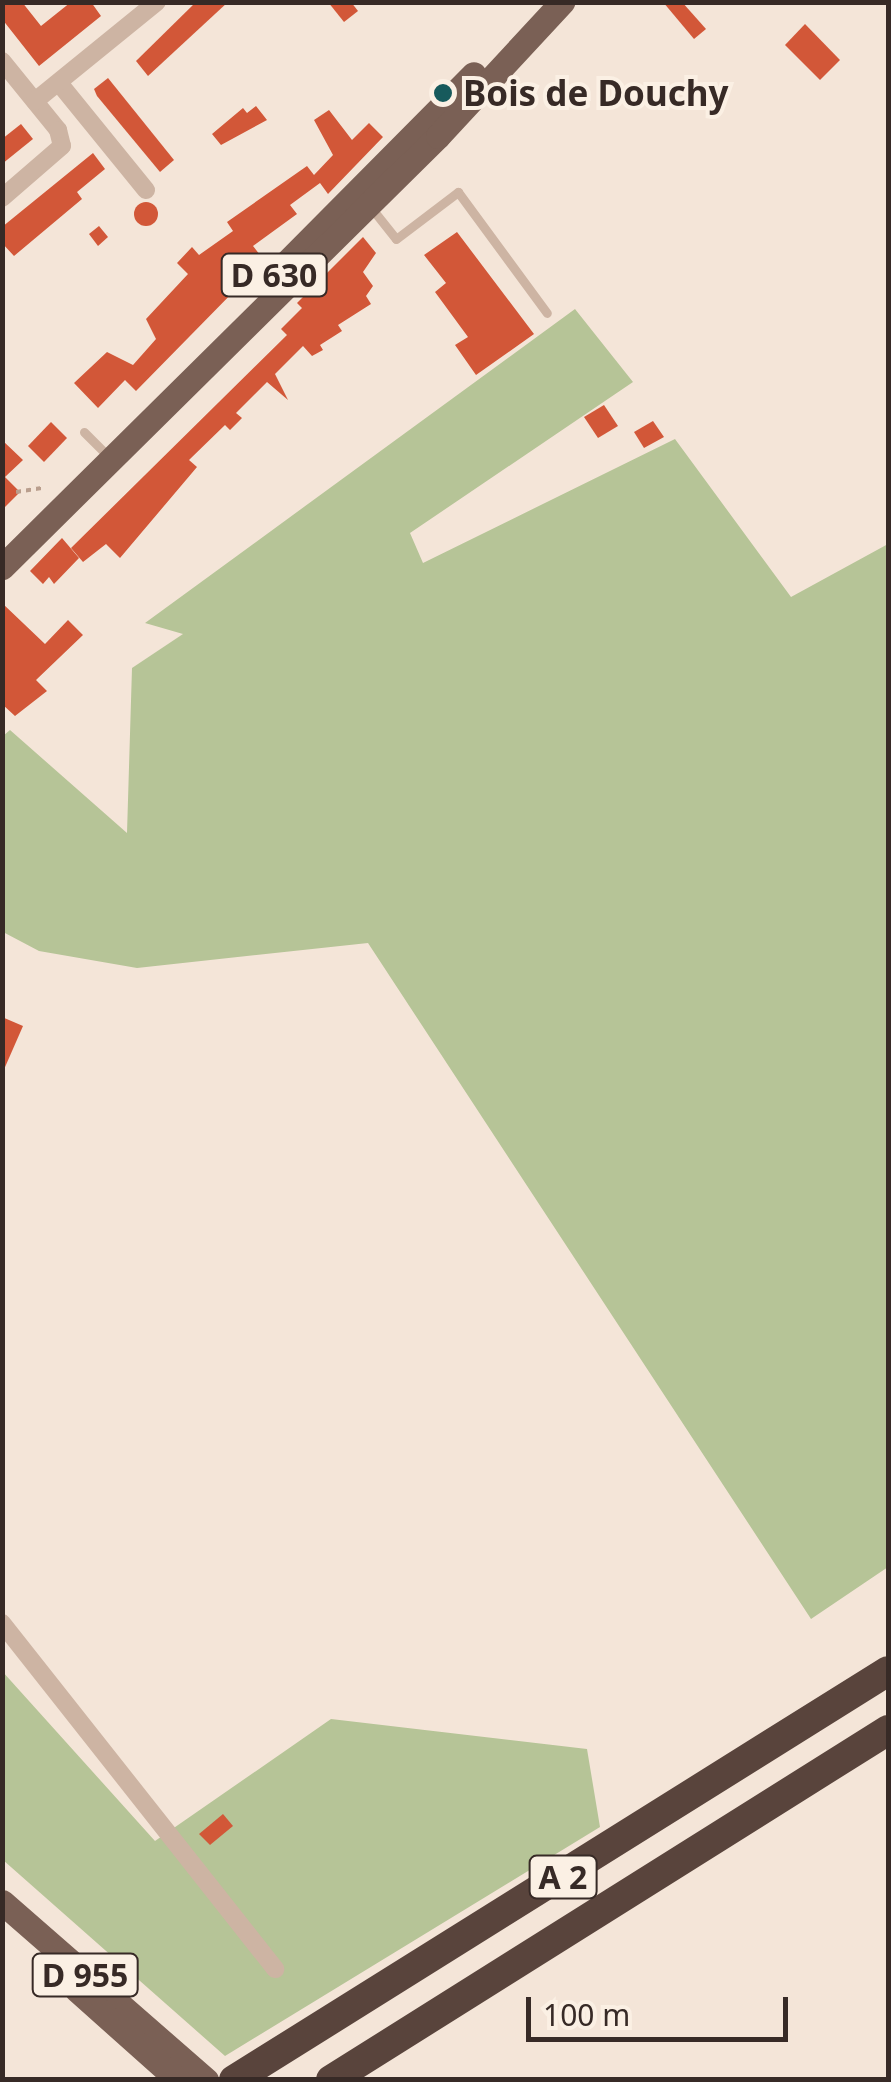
<!DOCTYPE html>
<style>
body{margin:0}
#map{position:relative;width:891px;height:2082px;overflow:hidden;background:#f4e5d8;font-family:"Noto Sans",sans-serif}
div>[style]{position:absolute}
.green>*{inset:0;background:#b6c497}
.building>*{inset:0;background:#d25738}
.round{border-radius:50%}
.path>*{height:4px;margin-top:-2px;transform-origin:0;background:repeating-linear-gradient(90deg,#b99e8d 0 5px,transparent 0 10px)}
.service>*{height:9px;margin:-4.5px;padding:0 4.5px;transform-origin:4.5px;border-radius:4.5px;background:#cdb4a3}
.minor>*{height:18px;margin:-9px;padding:0 9px;transform-origin:9px;border-radius:9px;background:#cdb4a3}
.primary>*{height:25px;margin:-12.5px;padding:0 12.5px;transform-origin:12.5px;border-radius:12.5px;background:#7a6055}
.motorway>*{height:30px;margin:-15px;padding:0 15px;transform-origin:15px;border-radius:15px;background:#59443c}
.dots>*{width:28px;height:28px;translate:-50% -50%;box-sizing:border-box;border:5px solid #fbf0e4;border-radius:50%}
span{translate:-50% -50%;white-space:nowrap;text-align:center;line-height:1.15;-webkit-text-stroke:8px #fbf0e4;paint-order:stroke}
.shield-label span{padding:2px 8px;background:#fbf0e4;border:2px solid;border-radius:8px;-webkit-text-stroke-width:0}
.shield-label{font-size:32px;color:#372a26;font-weight:700}
.poi-label{font-size:35px;color:#372a26;font-weight:700}
.left{translate:0 -50%;text-align:left}
.frame{position:absolute;inset:0;border:5px solid #372a26;pointer-events:none}
.scale{position:absolute;left:526px;top:1997px;width:262px;height:45px;box-sizing:border-box;border:5px solid #372a26;border-top:0;padding-left:12px;font-size:30px;line-height:35px;white-space:nowrap;color:#372a26;-webkit-text-stroke:8px #fbf0e4;paint-order:stroke}
</style>
<div id="map">
<div class="green">
<div style="clip-path:polygon(575px 309px,633px 382px,410px 533px,423px 563px,675px 439px,791px 597px,888px 544px,888px 1567px,811px 1619px,368px 943px,137px 968px,39px 951px,3px 932px,3px 736px,10px 730px,127px 833px,132px 668px,183px 634px,145px 623px)"></div>
<div style="clip-path:polygon(2px 1671px,155px 1841px,331px 1719px,587px 1749px,600px 1827px,225px 2056px,3px 1860px)"></div>
</div>
<div class="building">
<div style="clip-path:polygon(2px 2px,22px 2px,41px 26px,71px 2px,91px 2px,101px 16px,39px 66px,2px 19px)"></div>
<div style="clip-path:polygon(196px 2px,228px 2px,148px 76px,136px 61px)"></div>
<div style="clip-path:polygon(328px 2px,351px 2px,358px 11px,344px 22px)"></div>
<div style="clip-path:polygon(663px 2px,682px 2px,706px 29px,694px 39px)"></div>
<div style="clip-path:polygon(805px 24px,840px 60px,820px 80px,785px 45px)"></div>
<div style="clip-path:polygon(108px 78px,174px 160px,160px 172px,97px 96px,94px 89px)"></div>
<div style="clip-path:polygon(256px 106px,267px 120px,221px 145px,212px 134px,243px 108px,247px 113px)"></div>
<div style="clip-path:polygon(329px 110px,352px 140px,369px 123px,383px 137px,328px 194px,320px 183px,290px 205px,297px 214px,253px 246px,260px 255px,235px 273px,242px 283px,136px 391px,125px 380px,98px 408px,74px 383px,107px 352px,133px 365px,156px 339px,146px 319px,188px 274px,177px 263px,192px 247px,199px 255px,233px 231px,227px 222px,307px 166px,314px 175px,333px 155px,314px 120px)"></div>
<div style="clip-path:polygon(21px 124px,33px 139px,2px 164px,2px 139px)"></div>
<div style="clip-path:polygon(93px 153px,105px 169px,77px 192px,82px 199px,14px 256px,2px 243px,2px 227px)"></div>
<div class="round" style="left:134px;top:202px;width:24px;height:24px"></div>
<div style="clip-path:polygon(99px 226px,108px 237px,98px 246px,89px 234px)"></div>
<div style="clip-path:polygon(457px 232px,534px 334px,476px 375px,455px 345px,468px 337px,435px 292px,446px 283px,424px 255px)"></div>
<div style="clip-path:polygon(363px 237px,376px 253px,363px 272px,373px 286px,366px 296px,371px 304px,338px 325px,342px 331px,320px 345px,323px 350px,312px 356px,303px 346px,275px 374px,288px 400px,267px 382px,236px 413px,242px 418px,230px 430px,225px 425px,189px 460px,197px 467px,120px 558px,106px 544px,83px 562px,71px 548px,287px 335px,281px 329px,302px 308px,297px 303px)"></div>
<div style="clip-path:polygon(604px 405px,618px 426px,598px 438px,584px 417px)"></div>
<div style="clip-path:polygon(653px 421px,664px 437px,644px 448px,634px 432px)"></div>
<div style="clip-path:polygon(51px 422px,67px 438px,44px 462px,28px 446px)"></div>
<div style="clip-path:polygon(2px 440px,23px 460px,5px 477px,20px 492px,2px 510px)"></div>
<div style="clip-path:polygon(62px 538px,79px 558px,54px 584px,49px 577px,43px 584px,30px 571px)"></div>
<div style="clip-path:polygon(2px 603px,45px 644px,68px 620px,83px 635px,36px 680px,47px 691px,15px 716px,2px 704px)"></div>
<div style="clip-path:polygon(2px 1017px,23px 1026px,2px 1074px)"></div>
<div style="clip-path:polygon(223px 1814px,233px 1826px,210px 1845px,199px 1834px)"></div>
</div>
<div class="path">
<div style="left:16px;top:492px;width:26px;rotate:-9deg"></div>
</div>
<div class="service">
<div style="left:369px;top:205px;width:43px;rotate:51.5deg"></div>
<div style="left:396px;top:239px;width:78px;rotate:-37.2deg"></div>
<div style="left:458px;top:192px;width:150px;rotate:53.7deg"></div>
<div style="left:84px;top:432px;width:37px;rotate:45deg"></div>
</div>
<div class="minor">
<div style="left:2px;top:61px;width:89px;rotate:50.9deg"></div>
<div style="left:58px;top:130px;width:16px;rotate:76deg"></div>
<div style="left:62px;top:146px;width:79px;rotate:139.1deg"></div>
<div style="left:59px;top:83px;width:138px;rotate:50.9deg"></div>
<div style="left:35px;top:101px;width:157px;rotate:-39.1deg"></div>
<div style="left:2px;top:1623px;width:441px;rotate:51.7deg"></div>
</div>
<div class="primary">
<div style="left:284px;top:265px;width:269px;rotate:-45.2deg"></div>
<div style="left:2px;top:567px;width:613px;rotate:-44.67deg"></div>
<div style="left:438px;top:136px;width:183px;rotate:-47.2deg"></div>
<div style="left:2px;top:1902px;width:271px;rotate:41.1deg"></div>
<div style="left:77px;top:1990px;width:135px;rotate:41.7deg"></div>
</div>
<div class="motorway">
<div style="left:234px;top:2080px;width:771px;rotate:-32.02deg"></div>
<div style="left:331px;top:2080px;width:658px;rotate:-32.14deg"></div>
</div>
<div class="dots">
<div style="left:443px;top:93px;background:#175a5c"></div>
</div>
<div class="shield-label">
<span style="left:274px;top:275px">D 630</span>
<span style="left:563px;top:1877px">A 2</span>
<span style="left:85px;top:1975px">D 955</span>
</div>
<div class="poi-label">
<span class="left" style="left:463px;top:93px">Bois de Douchy</span>
</div>
<div class="frame"></div>
<div class="scale">100 m</div>
</div>
